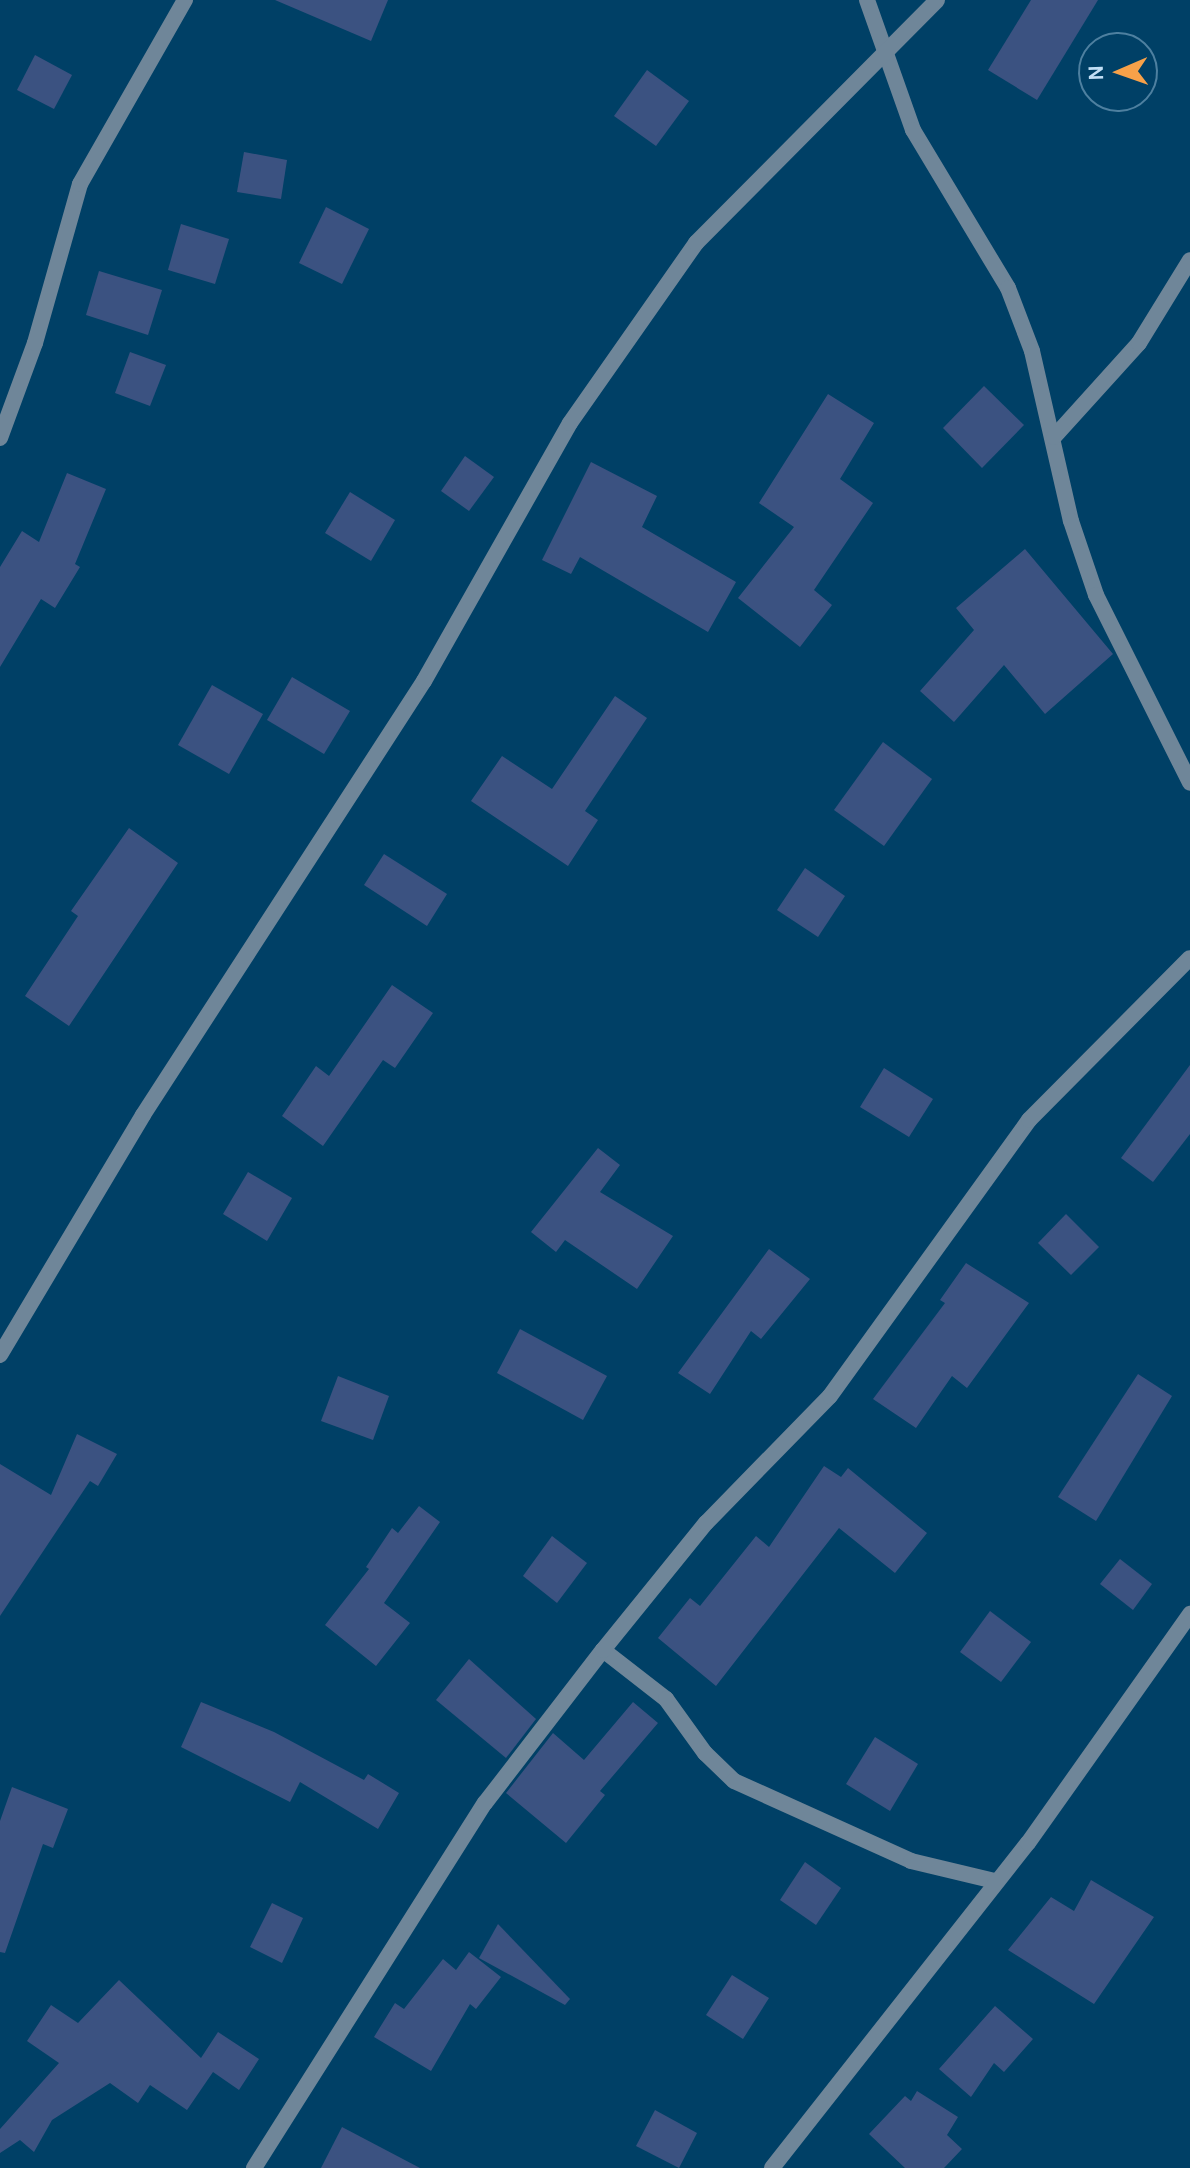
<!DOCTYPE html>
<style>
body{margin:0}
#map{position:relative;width:1190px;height:2168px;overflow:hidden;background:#004066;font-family:Karla,sans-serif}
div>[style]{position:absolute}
.building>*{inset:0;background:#3b5281}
.street>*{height:16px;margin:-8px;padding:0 8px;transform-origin:8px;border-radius:8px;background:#6f8699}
span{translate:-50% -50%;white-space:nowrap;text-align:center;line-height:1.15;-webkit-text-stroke:6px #004066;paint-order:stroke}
.north{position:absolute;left:1078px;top:32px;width:80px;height:80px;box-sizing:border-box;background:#004066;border:2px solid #4e80a0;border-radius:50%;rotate:268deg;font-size:22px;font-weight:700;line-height:32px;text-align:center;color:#c2dff6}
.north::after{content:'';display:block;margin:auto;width:28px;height:36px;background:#f7a149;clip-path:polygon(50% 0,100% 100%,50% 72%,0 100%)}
</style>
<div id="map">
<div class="building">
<div style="clip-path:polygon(275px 0,388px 0,371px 41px)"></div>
<div style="clip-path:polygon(1031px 0,1098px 0,1037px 100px,988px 70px)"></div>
<div style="clip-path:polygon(35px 55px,72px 75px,54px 109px,17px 90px)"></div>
<div style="clip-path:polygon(647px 70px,689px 101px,656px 146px,614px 116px)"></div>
<div style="clip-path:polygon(244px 152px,287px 160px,281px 199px,237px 192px)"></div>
<div style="clip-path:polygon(326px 207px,369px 229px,342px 284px,299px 263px)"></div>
<div style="clip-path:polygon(181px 224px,229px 239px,215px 284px,168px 270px)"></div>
<div style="clip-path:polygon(99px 271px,162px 290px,148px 335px,86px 315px)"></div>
<div style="clip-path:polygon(130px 352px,166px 365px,150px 406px,115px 393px)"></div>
<div style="clip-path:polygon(984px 386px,1024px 425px,982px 468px,943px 428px)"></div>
<div style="clip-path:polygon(828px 394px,874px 423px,840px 479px,873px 503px,814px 590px,832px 605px,800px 647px,738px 598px,794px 527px,759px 503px)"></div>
<div style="clip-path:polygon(465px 456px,494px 477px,469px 511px,441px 491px)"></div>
<div style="clip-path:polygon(591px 462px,657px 496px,642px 527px,736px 582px,708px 632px,580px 557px,571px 574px,542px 560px)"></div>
<div style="clip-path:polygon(67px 473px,106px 489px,75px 564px,80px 567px,55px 608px,41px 599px,0 667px,0 567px,22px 531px,39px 542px)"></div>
<div style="clip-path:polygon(350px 492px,395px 520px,371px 561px,325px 533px)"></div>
<div style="clip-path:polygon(1025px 549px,1113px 654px,1045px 714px,1004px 665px,954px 722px,920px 691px,974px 630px,956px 608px)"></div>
<div style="clip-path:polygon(292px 677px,350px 711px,324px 754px,267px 720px)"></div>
<div style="clip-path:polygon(212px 685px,263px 714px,229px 774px,178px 745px)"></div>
<div style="clip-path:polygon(615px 696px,647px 718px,585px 811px,598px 820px,568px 866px,471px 801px,502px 756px,552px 789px)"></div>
<div style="clip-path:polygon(883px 742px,932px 779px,884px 846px,834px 810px)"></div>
<div style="clip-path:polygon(129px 828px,178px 863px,69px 1026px,25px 996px,78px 916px,71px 911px)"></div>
<div style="clip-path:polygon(384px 854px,447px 894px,427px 926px,364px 885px)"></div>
<div style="clip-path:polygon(805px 868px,845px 896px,818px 937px,777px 910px)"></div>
<div style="clip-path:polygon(392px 985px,433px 1013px,395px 1068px,383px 1060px,323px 1146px,282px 1116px,316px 1066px,329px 1076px)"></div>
<div style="clip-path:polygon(1190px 1065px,1190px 1134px,1153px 1182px,1121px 1158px)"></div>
<div style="clip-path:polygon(884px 1068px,933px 1099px,909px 1137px,860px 1107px)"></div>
<div style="clip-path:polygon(598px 1148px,620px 1165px,600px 1192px,673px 1236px,637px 1289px,565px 1240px,556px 1252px,531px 1232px)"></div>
<div style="clip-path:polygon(248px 1172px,292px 1198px,267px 1241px,223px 1214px)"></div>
<div style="clip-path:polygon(1066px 1214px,1099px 1247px,1071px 1275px,1038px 1243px)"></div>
<div style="clip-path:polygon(769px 1249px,810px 1279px,761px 1339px,751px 1331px,710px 1394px,678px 1373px)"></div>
<div style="clip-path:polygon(966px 1263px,1029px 1303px,967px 1388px,952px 1376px,916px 1428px,873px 1399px,945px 1303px,940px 1300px)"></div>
<div style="clip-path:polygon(520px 1329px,607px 1376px,583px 1420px,497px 1373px)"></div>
<div style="clip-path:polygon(1138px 1374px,1172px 1396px,1096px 1521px,1058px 1497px)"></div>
<div style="clip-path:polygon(338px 1376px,389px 1396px,373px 1440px,321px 1421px)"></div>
<div style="clip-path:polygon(77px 1434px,117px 1454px,98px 1486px,90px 1481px,0 1616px,0 1464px,51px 1495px)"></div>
<div style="clip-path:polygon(824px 1466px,841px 1477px,848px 1468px,927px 1533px,895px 1573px,839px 1528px,716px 1686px,658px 1638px,690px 1598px,700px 1606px,756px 1536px,769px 1547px)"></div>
<div style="clip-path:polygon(419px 1506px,440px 1522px,384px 1603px,410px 1623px,376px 1666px,325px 1625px,369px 1569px,366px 1567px,392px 1528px,398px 1533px)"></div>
<div style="clip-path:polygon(552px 1536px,587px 1563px,557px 1603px,523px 1576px)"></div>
<div style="clip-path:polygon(1120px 1559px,1152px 1584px,1133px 1610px,1100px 1584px)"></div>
<div style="clip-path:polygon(990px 1611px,1031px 1642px,1001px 1682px,960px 1652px)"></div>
<div style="clip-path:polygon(469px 1659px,536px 1719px,506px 1758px,436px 1700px)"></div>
<div style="clip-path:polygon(201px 1702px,274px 1732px,364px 1780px,368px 1774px,399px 1793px,378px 1829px,300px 1782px,290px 1802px,181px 1747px)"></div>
<div style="clip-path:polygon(633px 1702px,658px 1723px,600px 1791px,605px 1795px,566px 1843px,506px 1793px,553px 1733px,584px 1760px)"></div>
<div style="clip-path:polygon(875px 1737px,918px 1764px,890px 1811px,846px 1784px)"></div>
<div style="clip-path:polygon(12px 1787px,68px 1809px,53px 1848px,43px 1844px,5px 1953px,0 1952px,0 1821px)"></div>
<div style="clip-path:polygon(805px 1862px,841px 1888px,816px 1925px,780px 1900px)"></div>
<div style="clip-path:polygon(1091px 1880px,1154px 1917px,1094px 2004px,1008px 1950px,1051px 1897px,1074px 1911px)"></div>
<div style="clip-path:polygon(272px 1903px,303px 1918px,282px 1963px,250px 1947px)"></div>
<div style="clip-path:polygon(498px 1924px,570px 1999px,565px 2005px,479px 1958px)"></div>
<div style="clip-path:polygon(469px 1952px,501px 1977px,476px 2009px,470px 2004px,431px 2071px,374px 2037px,395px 2003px,404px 2009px,443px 1959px,456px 1970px)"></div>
<div style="clip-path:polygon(732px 1975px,769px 1998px,743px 2039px,706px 2015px)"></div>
<div style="clip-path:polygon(119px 1980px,201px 2058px,218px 2032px,259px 2059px,239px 2090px,213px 2072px,187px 2110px,150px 2085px,138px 2103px,110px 2083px,52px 2120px,34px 2152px,20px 2140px,0 2153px,0 2129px,59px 2063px,27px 2041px,51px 2005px,78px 2023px)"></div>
<div style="clip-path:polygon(995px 2006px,1033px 2039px,1004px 2072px,994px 2063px,971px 2097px,939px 2069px)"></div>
<div style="clip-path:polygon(917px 2091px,958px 2117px,947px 2135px,962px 2149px,944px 2168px,905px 2168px,869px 2134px,905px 2096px,911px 2101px)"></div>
<div style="clip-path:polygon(655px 2110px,697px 2133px,679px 2168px,636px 2146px)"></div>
<div style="clip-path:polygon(342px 2127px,420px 2168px,321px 2168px)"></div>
</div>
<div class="street">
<div style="left:867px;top:0;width:138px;rotate:70.5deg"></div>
<div style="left:913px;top:130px;width:184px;rotate:59deg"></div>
<div style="left:1008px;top:288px;width:67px;rotate:69.1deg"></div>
<div style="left:1032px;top:351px;width:174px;rotate:77.1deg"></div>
<div style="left:1071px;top:521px;width:78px;rotate:71.3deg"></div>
<div style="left:1096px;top:595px;width:210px;rotate:63.4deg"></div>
<div style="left:1054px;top:437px;width:127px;rotate:-47.9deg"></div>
<div style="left:1139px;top:343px;width:97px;rotate:-58.4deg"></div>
<div style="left:0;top:438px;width:101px;rotate:-69.8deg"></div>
<div style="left:35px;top:343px;width:165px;rotate:-74.2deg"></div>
<div style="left:80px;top:184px;width:212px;rotate:-60.3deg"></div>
<div style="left:0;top:1355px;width:279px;rotate:-59.2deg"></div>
<div style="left:143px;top:1115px;width:517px;rotate:-57.08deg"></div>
<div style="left:424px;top:681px;width:296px;rotate:-60.5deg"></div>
<div style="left:570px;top:423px;width:220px;rotate:-55deg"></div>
<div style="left:696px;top:243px;width:342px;rotate:-45.2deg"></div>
<div style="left:603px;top:1650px;width:80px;rotate:37.9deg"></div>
<div style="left:666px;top:1699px;width:67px;rotate:54.2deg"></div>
<div style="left:705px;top:1753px;width:40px;rotate:44deg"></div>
<div style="left:734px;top:1781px;width:194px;rotate:24.3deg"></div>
<div style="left:911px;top:1861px;width:86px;rotate:13.4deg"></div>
<div style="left:254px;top:2168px;width:432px;rotate:-57.7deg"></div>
<div style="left:485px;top:1803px;width:193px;rotate:-52.4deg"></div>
<div style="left:603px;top:1650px;width:164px;rotate:-51deg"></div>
<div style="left:706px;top:1523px;width:177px;rotate:-45.7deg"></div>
<div style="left:830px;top:1396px;width:340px;rotate:-54.2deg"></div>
<div style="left:1029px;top:1120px;width:228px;rotate:-45.2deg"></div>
<div style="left:772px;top:2168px;width:414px;rotate:-51.8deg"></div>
<div style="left:1028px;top:1843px;width:281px;rotate:-54.7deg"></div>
</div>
<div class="north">N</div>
</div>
